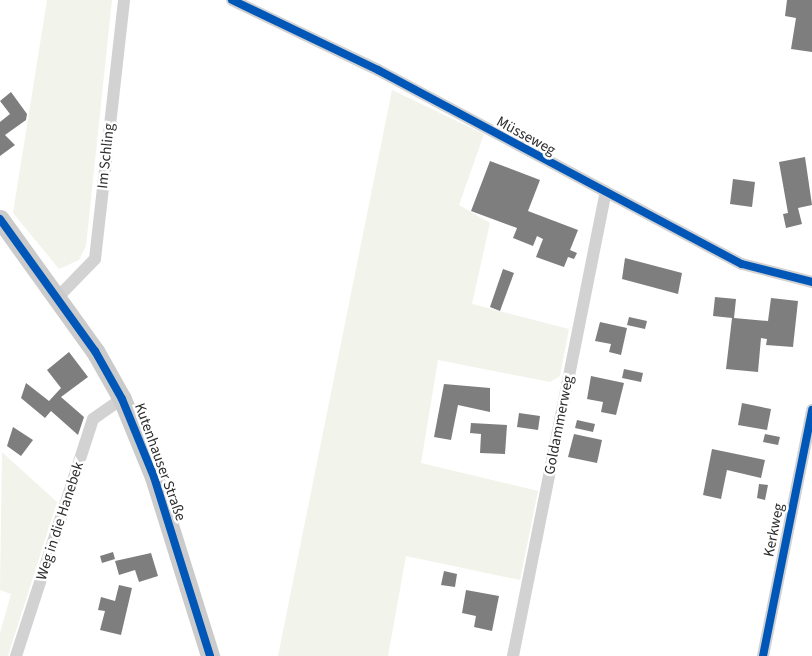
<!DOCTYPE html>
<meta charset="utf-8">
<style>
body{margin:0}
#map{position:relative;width:812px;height:656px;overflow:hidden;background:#fff;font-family:"Source Sans 3",sans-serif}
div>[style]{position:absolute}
.green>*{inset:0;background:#f2f3eb}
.building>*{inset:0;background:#7e7e7e}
.street>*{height:12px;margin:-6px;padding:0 6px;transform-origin:6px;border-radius:6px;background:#d2d2d2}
.secondary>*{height:19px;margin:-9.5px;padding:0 9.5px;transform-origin:9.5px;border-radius:9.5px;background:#cbcbcb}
.cycleway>*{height:8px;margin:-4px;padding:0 4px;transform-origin:4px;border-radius:4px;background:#0057b8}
span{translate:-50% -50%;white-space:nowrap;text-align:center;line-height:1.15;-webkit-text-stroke:5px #fff;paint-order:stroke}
.street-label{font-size:15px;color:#2d2d2d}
</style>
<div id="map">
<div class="green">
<div style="clip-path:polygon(47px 0,112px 0,86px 246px,79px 260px,59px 269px,13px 213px)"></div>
<div style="clip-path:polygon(392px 90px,484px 134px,459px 205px,490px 223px,472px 304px,569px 329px,560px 376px,550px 382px,438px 360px,421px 463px,538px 491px,520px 580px,406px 556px,388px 656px,278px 656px)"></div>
<div style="clip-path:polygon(2px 452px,57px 502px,8px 656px,0 656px,0 633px,11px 594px,0 590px)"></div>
</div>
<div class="building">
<div style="clip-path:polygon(787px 0,812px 0,812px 52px,791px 49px,796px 18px,785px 16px)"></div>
<div style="clip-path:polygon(11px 92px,27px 114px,26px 120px,5px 135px,15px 145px,0 156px,0 122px,10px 114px,0 101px)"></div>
<div style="clip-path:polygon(805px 157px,812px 205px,798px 208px,802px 224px,786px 228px,783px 214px,788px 213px,779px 162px)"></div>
<div style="clip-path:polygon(490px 161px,540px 180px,528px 211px,578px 230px,570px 250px,577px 253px,574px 259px,568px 257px,564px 267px,536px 257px,543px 239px,537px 236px,533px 246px,513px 238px,517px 228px,471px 211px)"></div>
<div style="clip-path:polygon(733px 179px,755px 182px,752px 207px,730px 204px)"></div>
<div style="clip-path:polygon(625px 258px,682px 273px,678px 294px,622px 279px)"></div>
<div style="clip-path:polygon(503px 269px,514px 273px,500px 311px,490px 307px)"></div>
<div style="clip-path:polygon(715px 297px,736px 299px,734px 318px,768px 321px,771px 298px,798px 301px,793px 347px,766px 345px,767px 339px,761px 338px,758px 372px,726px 369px,732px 318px,713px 316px)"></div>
<div style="clip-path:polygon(629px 317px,647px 321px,645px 329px,627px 325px)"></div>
<div style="clip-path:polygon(600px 322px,627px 328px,621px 355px,609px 352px,611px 344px,595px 341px)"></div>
<div style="clip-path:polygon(69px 352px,88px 377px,61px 397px,84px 417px,78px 435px,51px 411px,45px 418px,21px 398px,26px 383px,49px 401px,61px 388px,47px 370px)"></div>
<div style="clip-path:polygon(624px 369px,643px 373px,641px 382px,622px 378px)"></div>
<div style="clip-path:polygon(591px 376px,624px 383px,616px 415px,601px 412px,603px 402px,587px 399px)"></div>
<div style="clip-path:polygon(444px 384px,490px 388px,490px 412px,458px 405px,451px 440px,434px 437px)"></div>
<div style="clip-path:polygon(742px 403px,771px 409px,767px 430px,738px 425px)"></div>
<div style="clip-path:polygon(519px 413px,540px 416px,538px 430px,517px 427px)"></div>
<div style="clip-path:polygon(577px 420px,595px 424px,593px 432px,575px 428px)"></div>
<div style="clip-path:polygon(471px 423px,507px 425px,505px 454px,480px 453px,481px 434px,470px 433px)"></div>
<div style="clip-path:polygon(13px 427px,33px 440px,21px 456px,7px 446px)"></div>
<div style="clip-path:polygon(574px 434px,602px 440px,597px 463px,568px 457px)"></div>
<div style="clip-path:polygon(765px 434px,780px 437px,778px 445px,763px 442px)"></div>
<div style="clip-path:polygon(712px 449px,765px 460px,761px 478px,727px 470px,721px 499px,703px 495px)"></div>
<div style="clip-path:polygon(759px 484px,768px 485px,765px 500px,757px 498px)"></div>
<div style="clip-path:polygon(113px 552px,115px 559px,102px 563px,100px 556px)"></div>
<div style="clip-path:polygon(151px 553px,158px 576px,139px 582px,135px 570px,119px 575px,115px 561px)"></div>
<div style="clip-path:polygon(444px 571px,457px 574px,455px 587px,441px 585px)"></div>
<div style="clip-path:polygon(119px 585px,132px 588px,121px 635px,100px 630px,105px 611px,98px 610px,101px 597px,115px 601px)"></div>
<div style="clip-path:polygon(466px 590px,499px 596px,492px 631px,474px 627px,476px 616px,462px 613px)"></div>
</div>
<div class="street">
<div style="left:232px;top:0;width:162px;rotate:25.6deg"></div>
<div style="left:378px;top:70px;width:412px;rotate:28.1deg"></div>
<div style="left:742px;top:264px;width:72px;rotate:14.4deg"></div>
<div style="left:58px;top:297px;width:53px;rotate:-45.8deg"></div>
<div style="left:95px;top:259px;width:261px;rotate:-83.6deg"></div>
<div style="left:16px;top:656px;width:249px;rotate:-72deg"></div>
<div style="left:93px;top:419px;width:35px;rotate:-35deg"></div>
<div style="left:513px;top:656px;width:471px;rotate:-78.7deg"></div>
<div style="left:763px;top:656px;width:251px;rotate:-78.7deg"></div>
</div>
<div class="secondary">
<div style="left:0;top:219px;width:163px;rotate:54.3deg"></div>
<div style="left:95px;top:351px;width:55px;rotate:60.6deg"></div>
<div style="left:122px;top:399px;width:84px;rotate:67.7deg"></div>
<div style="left:154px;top:477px;width:188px;rotate:72.6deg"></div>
</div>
<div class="cycleway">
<div style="left:232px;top:0;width:162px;rotate:25.6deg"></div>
<div style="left:378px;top:70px;width:412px;rotate:28.1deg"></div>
<div style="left:742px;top:264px;width:72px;rotate:14.4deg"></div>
<div style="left:0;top:219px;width:163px;rotate:54.3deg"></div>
<div style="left:95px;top:351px;width:55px;rotate:60.6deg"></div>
<div style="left:122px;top:399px;width:84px;rotate:67.7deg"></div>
<div style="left:154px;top:477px;width:188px;rotate:72.6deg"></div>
<div style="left:763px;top:656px;width:251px;rotate:-78.7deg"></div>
</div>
<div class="street-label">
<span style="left:526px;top:136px;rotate:29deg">Müsseweg</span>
<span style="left:106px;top:156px;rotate:-84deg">Im Schling</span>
<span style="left:559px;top:425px;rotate:-79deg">Goldammerweg</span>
<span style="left:160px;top:462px;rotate:70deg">Kutenhauser Straße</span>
<span style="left:60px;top:521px;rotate:-72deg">Weg in die Hanebek</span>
<span style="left:774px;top:530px;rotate:-79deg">Kerkweg</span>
</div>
</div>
